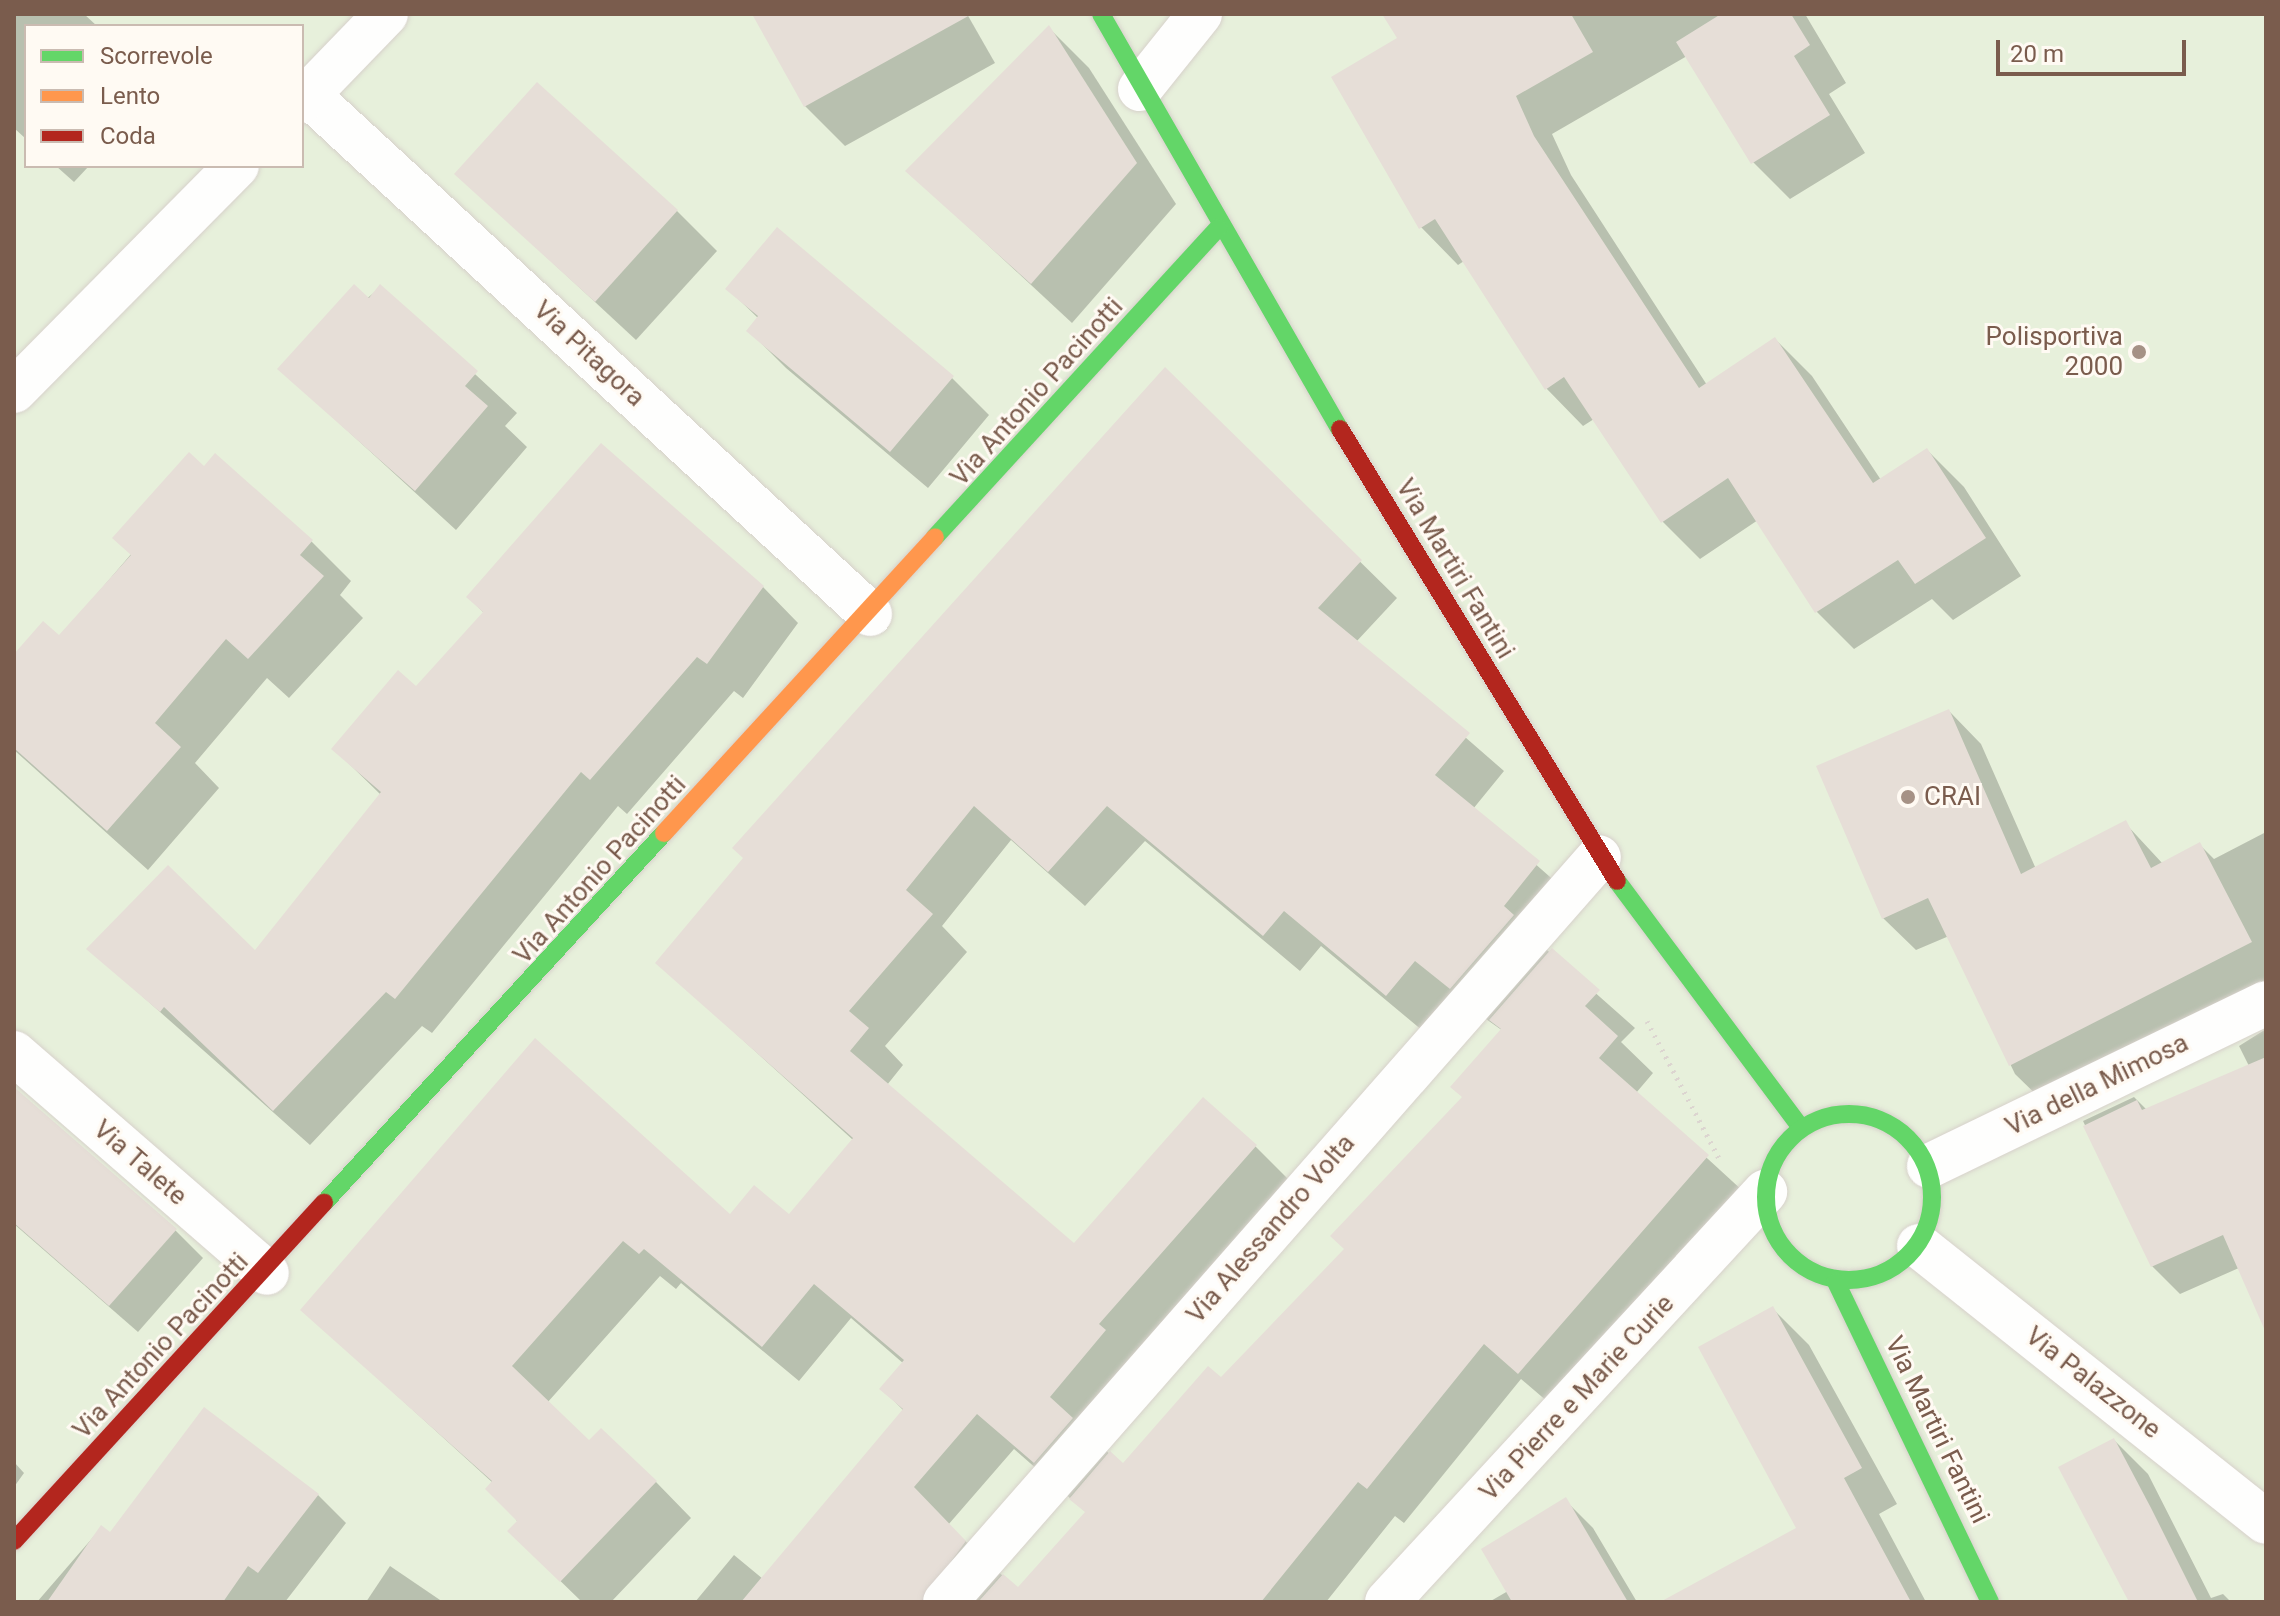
<!DOCTYPE html>
<style>
body{margin:0}
#map{position:relative;width:2280px;height:1616px;overflow:hidden;background:#f9f5f0;font-family:Roboto,sans-serif}
div>[style]{position:absolute}
.green>*{inset:0;background:#e7f0db}
.shadow>*{inset:0;background:#0003}
.building>*{inset:0;background:#e6ded7}
.path>*{height:5px;margin-top:-2.5px;transform-origin:0;background:repeating-linear-gradient(90deg,#dcd5d0 0 2px,transparent 0 8px)}
.roads{filter:drop-shadow(0 0 2px #d7d1cb) drop-shadow(0 0 2px #d7d1cb)}
.street>*{height:44px;margin:-22px;padding:0 22px;transform-origin:22px;border-radius:22px;background:#fefefd}
.fast>*{height:18px;margin:-9px;padding:0 9px;transform-origin:9px;border-radius:9px;background:#63d668}
.fast>.ring{margin:-9px;padding:0;box-sizing:content-box;background:none;border:18px solid #63d668;border-radius:50%}
.slow>*{height:18px;margin:-9px;padding:0 9px;transform-origin:9px;border-radius:9px;background:#ff974d}
.jam>*{height:18px;margin:-9px;padding:0 9px;transform-origin:9px;border-radius:9px;background:#b3261e}
.dots>*{width:22px;height:22px;translate:-50% -50%;box-sizing:border-box;border:4px solid #fffaf3;border-radius:50%}
span{translate:-50% -50%;white-space:nowrap;text-align:center;line-height:1.15;-webkit-text-stroke:6px #fffaf3;paint-order:stroke}
.poi-label{font-size:26px;color:#7a5c4d}
.right{translate:-100% -50%;text-align:right}
.left{translate:0 -50%;text-align:left}
.street-label{font-size:26px;color:#7a5c4d}
.frame{position:absolute;inset:0;border:16px solid #7a5c4d;pointer-events:none}
.legend{position:absolute;left:24px;top:24px;width:280px;height:144px;box-sizing:border-box;background:#fffaf3;border:2px solid #cabbb1;margin:0;padding:10px 14px;list-style:none;font-size:24px;color:#7a5c4d}
.legend li{display:flex;align-items:center;gap:16px;height:40px}
.legend b{width:40px;border:2px solid #cabbb1}
.scale{position:absolute;left:1996px;top:40px;width:190px;height:36px;box-sizing:border-box;border:4px solid #7a5c4d;border-top:0;padding-left:10px;font-size:24px;line-height:28px;white-space:nowrap;color:#7a5c4d;-webkit-text-stroke:6px #fffaf3;paint-order:stroke}
</style>
<div id="map">
<div class="green">
<div style="clip-path:polygon(evenodd,14px 14px,2266px 14px,2266px 1602px,14px 1602px,14px 14px,26px 26px,302px 26px,302px 166px,26px 166px,26px 26px)"></div>
</div>
<div class="shadow">
<div style="clip-path:polygon(14px 14px,84px 14px,97px 26px,26px 26px,26px 139px,14px 128px)"></div>
<div style="clip-path:polygon(754px 14px,967px 14px,995px 63px,845px 146px,805px 106px)"></div>
<div style="clip-path:polygon(1406px 14px,1805px 14px,1846px 83px,1829px 94px,1865px 153px,1790px 199px,1753px 162px,1687px 56px,1552px 134px,1571px 175px,1707px 385px,1775px 339px,1812px 376px,1881px 480px,1927px 450px,1964px 487px,2021px 576px,1953px 620px,1932px 599px,1854px 649px,1817px 612px,1758px 520px,1700px 559px,1663px 522px,1594px 419px,1583px 426px,1546px 388px,1464px 261px,1458px 265px,1421px 227px,1399px 39px)"></div>
<div style="clip-path:polygon(1049px 28px,1089px 68px,1176px 204px,1072px 323px,908px 171px)"></div>
<div style="clip-path:polygon(56px 166px,89px 166px,74px 182px)"></div>
<div style="clip-path:polygon(457px 174px,677px 211px,717px 251px,636px 340px)"></div>
<div style="clip-path:polygon(381px 287px,517px 413px,505px 426px,527px 447px,456px 530px,280px 369px)"></div>
<div style="clip-path:polygon(728px 289px,952px 378px,989px 415px,928px 488px,786px 368px,749px 331px,759px 319px)"></div>
<div style="clip-path:polygon(evenodd,1165px 370px,1397px 598px,1356px 642px,1504px 771px,1473px 809px,1575px 899px,1539px 943px,1635px 1028px,1621px 1042px,1653px 1073px,1636px 1093px,1744px 1192px,1555px 1408px,1521px 1379px,1404px 1523px,1395px 1516px,1326px 1602px,695px 1602px,734px 1555px,763px 1579px,904px 1411px,882px 1389px,904px 1364px,851px 1318px,799px 1381px,681px 1283px,676px 1289px,660px 1276px,547px 1403px,589px 1443px,656px 1482px,691px 1518px,611px 1602px,582px 1602px,546px 1567px,493px 1483px,303px 1310px,730px 1217px,789px 1217px,853px 1140px,658px 963px,1165px 370px,1011px 840px,1085px 906px,1145px 841px,1300px 971px,1321px 946px,1423px 1031px,1452px 995px,1503px 1031px,1464px 1097px,1346px 1249px,1222px 1380px,1123px 1465px,1085px 1433px,1291px 1182px,1255px 1146px,1075px 1246px,887px 1085px,903px 1065px,885px 1046px,967px 952px,942px 926px,1011px 840px,1165px 370px,1014px 1449px,1087px 1513px,1018px 1590px,948px 1525px,1014px 1449px)"></div>
<div style="clip-path:polygon(204px 469px,311px 541px,351px 581px,340px 595px,363px 618px,289px 698px,267px 678px,195px 763px,219px 788px,148px 870px,14px 750px,14px 657px,60px 637px)"></div>
<div style="clip-path:polygon(763px 587px,798px 623px,743px 698px,734px 691px,627px 814px,618px 806px,432px 1033px,422px 1026px,310px 1145px,89px 949px,255px 953px,381px 795px,334px 749px,416px 689px,484px 613px,468px 597px)"></div>
<div style="clip-path:polygon(1949px 711px,1981px 744px,2036px 869px,2125px 823px,2163px 864px,2199px 844px,2214px 859px,2266px 832px,2266px 1025px,2048px 1106px,2015px 1074px,1949px 936px,1916px 950px,1883px 918px)"></div>
<div style="clip-path:polygon(2266px 1029px,2266px 1256px,2180px 1294px,2152px 1266px,2083px 1121px,2134px 1097px,2147px 1110px,2249px 1066px,2239px 1046px)"></div>
<div style="clip-path:polygon(14px 1174px,175px 1230px,203px 1258px,138px 1332px,14px 1224px)"></div>
<div style="clip-path:polygon(1773px 1309px,1809px 1345px,1897px 1504px,1879px 1514px,1926px 1602px,1664px 1602px,1798px 1529px)"></div>
<div style="clip-path:polygon(2114px 1440px,2148px 1474px,2211px 1598px,2223px 1594px,2231px 1602px,2135px 1602px)"></div>
<div style="clip-path:polygon(14px 1462px,24px 1473px,14px 1487px)"></div>
<div style="clip-path:polygon(318px 1495px,346px 1523px,285px 1602px,37px 1602px,101px 1528px,110px 1534px)"></div>
<div style="clip-path:polygon(1565px 1500px,1593px 1528px,1637px 1602px,1489px 1602px,1508px 1591px)"></div>
<div style="clip-path:polygon(390px 1566px,443px 1602px,366px 1602px)"></div>
</div>
<div class="building">
<div style="clip-path:polygon(752px 14px,972px 14px,804px 107px)"></div>
<div style="clip-path:polygon(1382px 14px,1571px 14px,1593px 52px,1516px 96px,1534px 136px,1699px 388px,1775px 337px,1873px 483px,1927px 448px,1986px 538px,1915px 584px,1898px 560px,1815px 613px,1728px 478px,1661px 523px,1564px 377px,1545px 390px,1435px 219px,1419px 229px,1331px 77px,1397px 38px)"></div>
<div style="clip-path:polygon(1721px 14px,1791px 14px,1810px 45px,1794px 56px,1830px 115px,1751px 164px,1676px 42px)"></div>
<div style="clip-path:polygon(1049px 25px,1137px 163px,1031px 284px,905px 171px)"></div>
<div style="clip-path:polygon(537px 82px,678px 210px,595px 302px,454px 174px)"></div>
<div style="clip-path:polygon(777px 227px,954px 376px,890px 452px,746px 331px,758px 316px,725px 289px)"></div>
<div style="clip-path:polygon(354px 284px,369px 298px,380px 284px,478px 371px,465px 386px,488px 406px,415px 491px,277px 369px)"></div>
<div style="clip-path:polygon(1165px 367px,1362px 560px,1318px 608px,1470px 733px,1435px 775px,1540px 861px,1504px 906px,1514px 915px,1450px 989px,1415px 961px,1386px 996px,1284px 911px,1263px 936px,1107px 806px,1048px 872px,974px 806px,906px 890px,933px 914px,849px 1011px,869px 1028px,850px 1051px,1074px 1243px,1203px 1097px,1257px 1145px,1099px 1324px,1106px 1330px,1050px 1397px,1073px 1418px,1034px 1463px,977px 1414px,914px 1487px,966px 1541px,921px 1602px,741px 1602px,903px 1409px,879px 1389px,904px 1360px,814px 1284px,762px 1347px,644px 1249px,639px 1254px,623px 1241px,512px 1366px,589px 1440px,601px 1428px,657px 1481px,560px 1582px,507px 1531px,517px 1521px,485px 1489px,492px 1481px,300px 1310px,535px 1038px,730px 1214px,754px 1185px,789px 1214px,853px 1138px,655px 963px,743px 858px,732px 848px)"></div>
<div style="clip-path:polygon(601px 443px,764px 586px,707px 664px,697px 657px,590px 780px,581px 772px,395px 999px,386px 992px,273px 1111px,164px 1007px,160px 1012px,86px 949px,168px 865px,255px 950px,381px 792px,331px 749px,398px 670px,416px 686px,483px 612px,466px 597px)"></div>
<div style="clip-path:polygon(189px 452px,204px 466px,215px 453px,313px 540px,300px 555px,324px 576px,248px 659px,226px 639px,155px 723px,181px 747px,107px 831px,14px 748px,14px 654px,43px 621px,59px 635px,131px 555px,112px 538px)"></div>
<div style="clip-path:polygon(1949px 709px,2021px 874px,2126px 820px,2151px 868px,2200px 842px,2252px 942px,2009px 1066px,1928px 898px,1882px 919px,1816px 766px)"></div>
<div style="clip-path:polygon(1552px 948px,1600px 990px,1585px 1006px,1618px 1036px,1599px 1058px,1709px 1155px,1518px 1374px,1484px 1344px,1367px 1489px,1358px 1482px,1261px 1602px,978px 1602px,1003px 1574px,1018px 1587px,1085px 1512px,1069px 1499px,1110px 1451px,1123px 1463px,1208px 1366px,1221px 1377px,1344px 1249px,1330px 1236px,1462px 1097px,1450px 1087px,1501px 1029px,1489px 1020px)"></div>
<div style="clip-path:polygon(2266px 1057px,2266px 1333px,2223px 1235px,2151px 1267px,2083px 1126px,2137px 1100px,2142px 1110px)"></div>
<div style="clip-path:polygon(14px 1087px,177px 1229px,109px 1306px,14px 1223px)"></div>
<div style="clip-path:polygon(1773px 1306px,1862px 1468px,1844px 1478px,1911px 1602px,1660px 1602px,1796px 1528px,1698px 1347px)"></div>
<div style="clip-path:polygon(204px 1407px,319px 1494px,258px 1573px,248px 1566px,223px 1602px,47px 1602px,101px 1525px,110px 1532px)"></div>
<div style="clip-path:polygon(2114px 1438px,2151px 1508px,2198px 1602px,2129px 1602px,2058px 1467px)"></div>
<div style="clip-path:polygon(1566px 1497px,1628px 1602px,1512px 1602px,1481px 1549px)"></div>
</div>
<div class="path">
<div style="left:1647px;top:1021px;width:155px;rotate:62.3deg"></div>
</div>
<div class="roads">
<div class="street">
<div style="left:1140px;top:89px;width:96px;rotate:-51.3deg"></div>
<div style="left:308px;top:95px;width:765px;rotate:42.72deg"></div>
<div style="left:302px;top:101px;width:121px;rotate:-46deg"></div>
<div style="left:14px;top:391px;width:317px;rotate:-45.3deg"></div>
<div style="left:14px;top:1053px;width:335px;rotate:41deg"></div>
<div style="left:1929px;top:1166px;width:374px;rotate:-25.8deg"></div>
<div style="left:1919px;top:1246px;width:443px;rotate:38.5deg"></div>
<div style="left:945px;top:1602px;width:991px;rotate:-48.72deg"></div>
<div style="left:1387px;top:1602px;width:558px;rotate:-47.33deg"></div>
</div>
<div class="fast">
<div style="left:1101px;top:14px;width:479px;rotate:60.1deg"></div>
<div style="left:935px;top:537px;width:419px;rotate:-47.5deg"></div>
<div style="left:1617px;top:881px;width:308px;rotate:53.3deg"></div>
<div class="ring" style="left:1766px;top:1114px;width:148px;height:148px"></div>
<div style="left:324px;top:1203px;width:502px;rotate:-47.42deg"></div>
<div style="left:1836px;top:1282px;width:355px;rotate:64.3deg"></div>
</div>
<div class="slow">
<div style="left:664px;top:833px;width:401px;rotate:-47.5deg"></div>
</div>
<div class="jam">
<div style="left:1340px;top:429px;width:530px;rotate:58.5deg"></div>
<div style="left:14px;top:1541px;width:459px;rotate:-47.5deg"></div>
</div>
</div>
<div class="dots">
<div style="left:2139px;top:352px;background:#a69286"></div>
<div style="left:1908px;top:797px;background:#a69286"></div>
</div>
<div class="poi-label">
<span class="right" style="left:2123px;top:352px">Polisportiva<br>2000</span>
<span class="left" style="left:1924px;top:797px">CRAI</span>
</div>
<div class="street-label">
<span style="left:589px;top:354px;rotate:43deg">Via Pitagora</span>
<span style="left:1037px;top:392px;rotate:-48deg">Via Antonio Pacinotti</span>
<span style="left:1455px;top:569px;rotate:59deg">Via Martiri Fantini</span>
<span style="left:600px;top:870px;rotate:-48deg">Via Antonio Pacinotti</span>
<span style="left:2097px;top:1085px;rotate:-26deg">Via della Mimosa</span>
<span style="left:140px;top:1163px;rotate:41deg">Via Talete</span>
<span style="left:1271px;top:1229px;rotate:-49deg">Via Alessandro Volta</span>
<span style="left:161px;top:1346px;rotate:-47deg">Via Antonio Pacinotti</span>
<span style="left:2093px;top:1383px;rotate:38deg">Via Palazzone</span>
<span style="left:1577px;top:1398px;rotate:-47deg">Via Pierre e Marie Curie</span>
<span style="left:1937px;top:1430px;rotate:64deg">Via Martiri Fantini</span>
</div>
<div class="frame"></div>
<ul class="legend">
<li><b style="height:10px;background:#63d668"></b>Scorrevole</li>
<li><b style="height:10px;background:#ff974d"></b>Lento</li>
<li><b style="height:10px;background:#b3261e"></b>Coda</li>
</ul>
<div class="scale">20 m</div>
</div>
